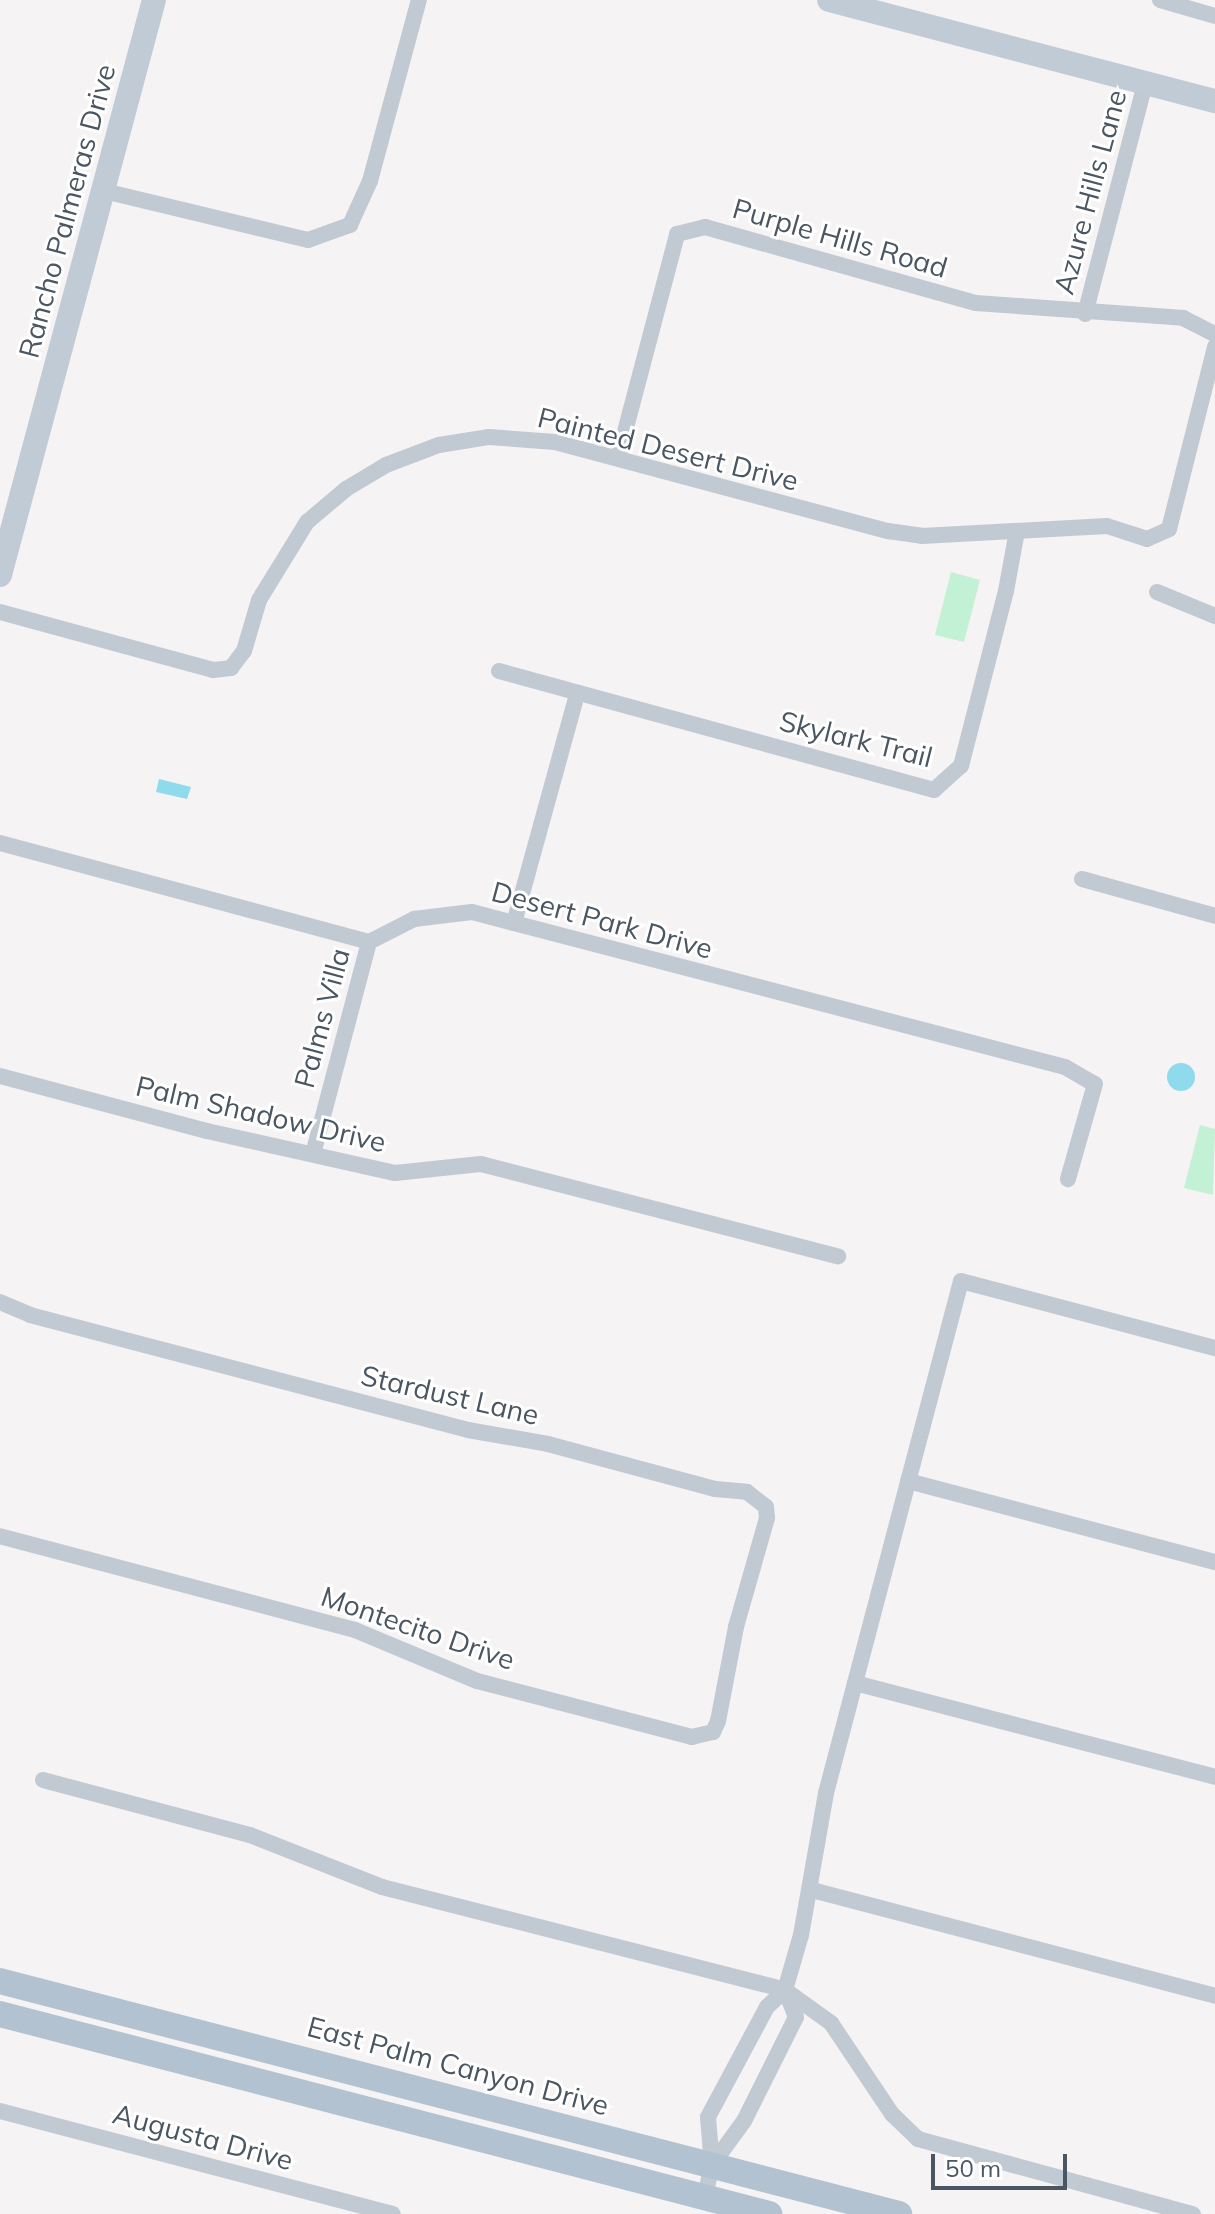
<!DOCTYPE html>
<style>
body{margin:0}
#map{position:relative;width:1215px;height:2214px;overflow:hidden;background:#f5f3f3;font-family:Mulish,sans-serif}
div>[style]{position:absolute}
.green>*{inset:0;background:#c3f1d5}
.water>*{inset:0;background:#90daee}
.round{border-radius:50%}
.street>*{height:16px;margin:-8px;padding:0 8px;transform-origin:8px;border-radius:8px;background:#c1cad2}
.secondary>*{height:24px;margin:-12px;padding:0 12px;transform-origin:12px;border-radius:12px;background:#c1cbd6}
.primary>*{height:26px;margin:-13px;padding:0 13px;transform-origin:13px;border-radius:13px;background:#b3c2d1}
span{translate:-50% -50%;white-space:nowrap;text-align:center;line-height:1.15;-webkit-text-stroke:6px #fff;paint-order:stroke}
.street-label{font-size:28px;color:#4a5661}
.scale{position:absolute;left:931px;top:2154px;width:136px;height:36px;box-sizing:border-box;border:4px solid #4a5661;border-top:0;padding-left:10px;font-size:24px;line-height:28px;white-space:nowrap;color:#4a5661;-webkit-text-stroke:6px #fff;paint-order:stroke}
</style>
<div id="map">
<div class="green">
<div style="clip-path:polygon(951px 572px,980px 580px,964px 642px,935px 635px)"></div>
<div style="clip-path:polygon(1200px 1125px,1215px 1129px,1213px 1195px,1184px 1188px)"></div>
</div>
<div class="water">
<div style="clip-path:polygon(159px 779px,191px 787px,187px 799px,156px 792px)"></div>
<div class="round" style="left:1167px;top:1063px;width:28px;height:28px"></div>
</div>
<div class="street">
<div style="left:1160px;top:0;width:57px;rotate:16.2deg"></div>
<div style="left:104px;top:191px;width:210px;rotate:13.5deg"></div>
<div style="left:308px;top:240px;width:45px;rotate:-19.7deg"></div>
<div style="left:350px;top:225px;width:48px;rotate:-65.6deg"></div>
<div style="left:370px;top:181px;width:188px;rotate:-74.9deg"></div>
<div style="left:1085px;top:314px;width:239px;rotate:-75.4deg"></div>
<div style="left:618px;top:458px;width:232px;rotate:-75.2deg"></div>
<div style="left:677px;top:234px;width:29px;rotate:-14deg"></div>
<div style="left:705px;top:227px;width:281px;rotate:15.7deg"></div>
<div style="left:976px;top:303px;width:208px;rotate:4.1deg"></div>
<div style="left:1183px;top:318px;width:36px;rotate:27deg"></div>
<div style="left:1157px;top:592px;width:63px;rotate:22.5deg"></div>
<div style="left:0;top:612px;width:221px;rotate:15.2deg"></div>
<div style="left:213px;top:670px;width:18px;rotate:-6deg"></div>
<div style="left:231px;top:668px;width:21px;rotate:-53deg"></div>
<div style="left:244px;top:651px;width:53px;rotate:-73.6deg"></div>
<div style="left:259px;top:600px;width:92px;rotate:-58.4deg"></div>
<div style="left:307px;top:522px;width:51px;rotate:-40.2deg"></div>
<div style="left:346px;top:489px;width:47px;rotate:-31deg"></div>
<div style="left:386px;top:465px;width:57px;rotate:-20.7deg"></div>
<div style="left:439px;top:445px;width:51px;rotate:-9.1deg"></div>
<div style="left:489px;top:437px;width:66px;rotate:4.3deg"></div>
<div style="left:555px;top:442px;width:345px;rotate:15deg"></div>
<div style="left:888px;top:531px;width:34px;rotate:8deg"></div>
<div style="left:922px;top:536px;width:185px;rotate:-3.1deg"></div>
<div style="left:1107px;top:526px;width:42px;rotate:18deg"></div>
<div style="left:1147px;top:539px;width:24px;rotate:-24deg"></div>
<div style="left:1169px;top:529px;width:188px;rotate:-75.8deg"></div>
<div style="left:499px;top:671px;width:451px;rotate:15.3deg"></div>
<div style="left:934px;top:790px;width:36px;rotate:-42deg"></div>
<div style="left:961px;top:766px;width:181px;rotate:-75.6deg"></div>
<div style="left:1006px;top:591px;width:61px;rotate:-79.6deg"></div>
<div style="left:0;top:843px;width:382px;rotate:15deg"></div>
<div style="left:369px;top:942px;width:51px;rotate:-27.1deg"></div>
<div style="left:414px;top:919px;width:58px;rotate:-6.9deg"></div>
<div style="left:472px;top:912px;width:613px;rotate:14.65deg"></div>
<div style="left:1065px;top:1067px;width:34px;rotate:30deg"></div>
<div style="left:1095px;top:1084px;width:99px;rotate:105.9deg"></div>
<div style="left:1082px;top:879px;width:138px;rotate:15.5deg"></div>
<div style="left:514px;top:923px;width:238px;rotate:-74.6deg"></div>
<div style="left:0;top:1076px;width:214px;rotate:14.9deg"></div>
<div style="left:207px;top:1131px;width:193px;rotate:12.6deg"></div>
<div style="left:395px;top:1173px;width:86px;rotate:-6deg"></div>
<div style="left:481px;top:1164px;width:369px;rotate:14.5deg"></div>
<div style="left:313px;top:1154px;width:219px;rotate:-75.2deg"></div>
<div style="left:0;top:1302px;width:33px;rotate:23deg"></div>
<div style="left:30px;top:1315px;width:453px;rotate:14.7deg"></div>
<div style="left:468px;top:1430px;width:81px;rotate:9.9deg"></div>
<div style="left:548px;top:1444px;width:173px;rotate:15.1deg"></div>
<div style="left:715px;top:1489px;width:32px;rotate:5deg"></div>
<div style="left:747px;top:1492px;width:24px;rotate:38deg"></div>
<div style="left:766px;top:1507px;width:11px;rotate:85deg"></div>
<div style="left:767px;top:1518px;width:113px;rotate:105.9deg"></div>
<div style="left:736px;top:1627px;width:96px;rotate:100.8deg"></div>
<div style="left:718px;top:1721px;width:12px;rotate:114deg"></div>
<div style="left:713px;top:1732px;width:22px;rotate:167deg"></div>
<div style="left:692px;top:1737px;width:222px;rotate:-165.4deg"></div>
<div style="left:477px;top:1681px;width:132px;rotate:-157.3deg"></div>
<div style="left:355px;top:1630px;width:367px;rotate:-165.2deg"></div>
<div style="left:908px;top:1481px;width:318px;rotate:14.8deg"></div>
<div style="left:855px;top:1683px;width:372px;rotate:14.6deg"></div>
<div style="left:43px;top:1780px;width:214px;rotate:14.9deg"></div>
<div style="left:250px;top:1835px;width:142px;rotate:21.5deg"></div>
<div style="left:382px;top:1887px;width:416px;rotate:14.3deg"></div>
<div style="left:785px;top:1990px;width:57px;rotate:35.7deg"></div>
<div style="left:831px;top:2023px;width:110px;rotate:56.2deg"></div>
<div style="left:892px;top:2114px;width:36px;rotate:44deg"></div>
<div style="left:918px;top:2139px;width:285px;rotate:15.3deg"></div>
<div style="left:812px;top:1890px;width:417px;rotate:14.7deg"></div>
<div style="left:0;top:2111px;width:406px;rotate:14.7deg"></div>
<div style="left:712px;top:2165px;width:54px;rotate:-54deg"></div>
<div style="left:744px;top:2121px;width:116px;rotate:-63.4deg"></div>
<div style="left:796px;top:2017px;width:29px;rotate:-112deg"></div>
<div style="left:705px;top:2197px;width:33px;rotate:-78deg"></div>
<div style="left:712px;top:2165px;width:48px;rotate:-94.8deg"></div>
<div style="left:708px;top:2117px;width:125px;rotate:-61.8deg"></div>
<div style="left:767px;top:2007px;width:25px;rotate:-43deg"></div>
<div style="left:785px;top:1990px;width:57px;rotate:-73.8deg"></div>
<div style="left:801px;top:1935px;width:144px;rotate:-80deg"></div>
<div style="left:826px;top:1793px;width:529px;rotate:-75.23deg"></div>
<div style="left:961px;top:1281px;width:263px;rotate:14.8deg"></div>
</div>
<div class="secondary">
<div style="left:829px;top:0;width:399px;rotate:14.7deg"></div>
<div style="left:0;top:575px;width:595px;rotate:-75.01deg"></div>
</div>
<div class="primary">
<div style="left:0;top:1981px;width:929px;rotate:14.53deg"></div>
<div style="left:0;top:2014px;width:795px;rotate:14.58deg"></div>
</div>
<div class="street-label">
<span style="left:1090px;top:192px;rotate:-75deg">Azure Hills Lane</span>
<span style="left:67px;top:211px;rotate:-75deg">Rancho Palmeras Drive</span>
<span style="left:840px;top:238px;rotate:16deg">Purple Hills Road</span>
<span style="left:668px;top:449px;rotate:14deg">Painted Desert Drive</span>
<span style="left:856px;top:739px;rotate:14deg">Skylark Trail</span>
<span style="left:602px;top:920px;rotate:15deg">Desert Park Drive</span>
<span style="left:322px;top:1018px;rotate:-75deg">Palms Villa</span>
<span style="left:261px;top:1114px;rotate:13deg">Palm Shadow Drive</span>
<span style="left:450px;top:1395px;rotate:13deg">Stardust Lane</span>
<span style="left:418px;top:1628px;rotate:19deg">Montecito Drive</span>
<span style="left:458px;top:2066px;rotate:15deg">East Palm Canyon Drive</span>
<span style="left:203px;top:2137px;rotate:15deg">Augusta Drive</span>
</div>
<div class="scale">50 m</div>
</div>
